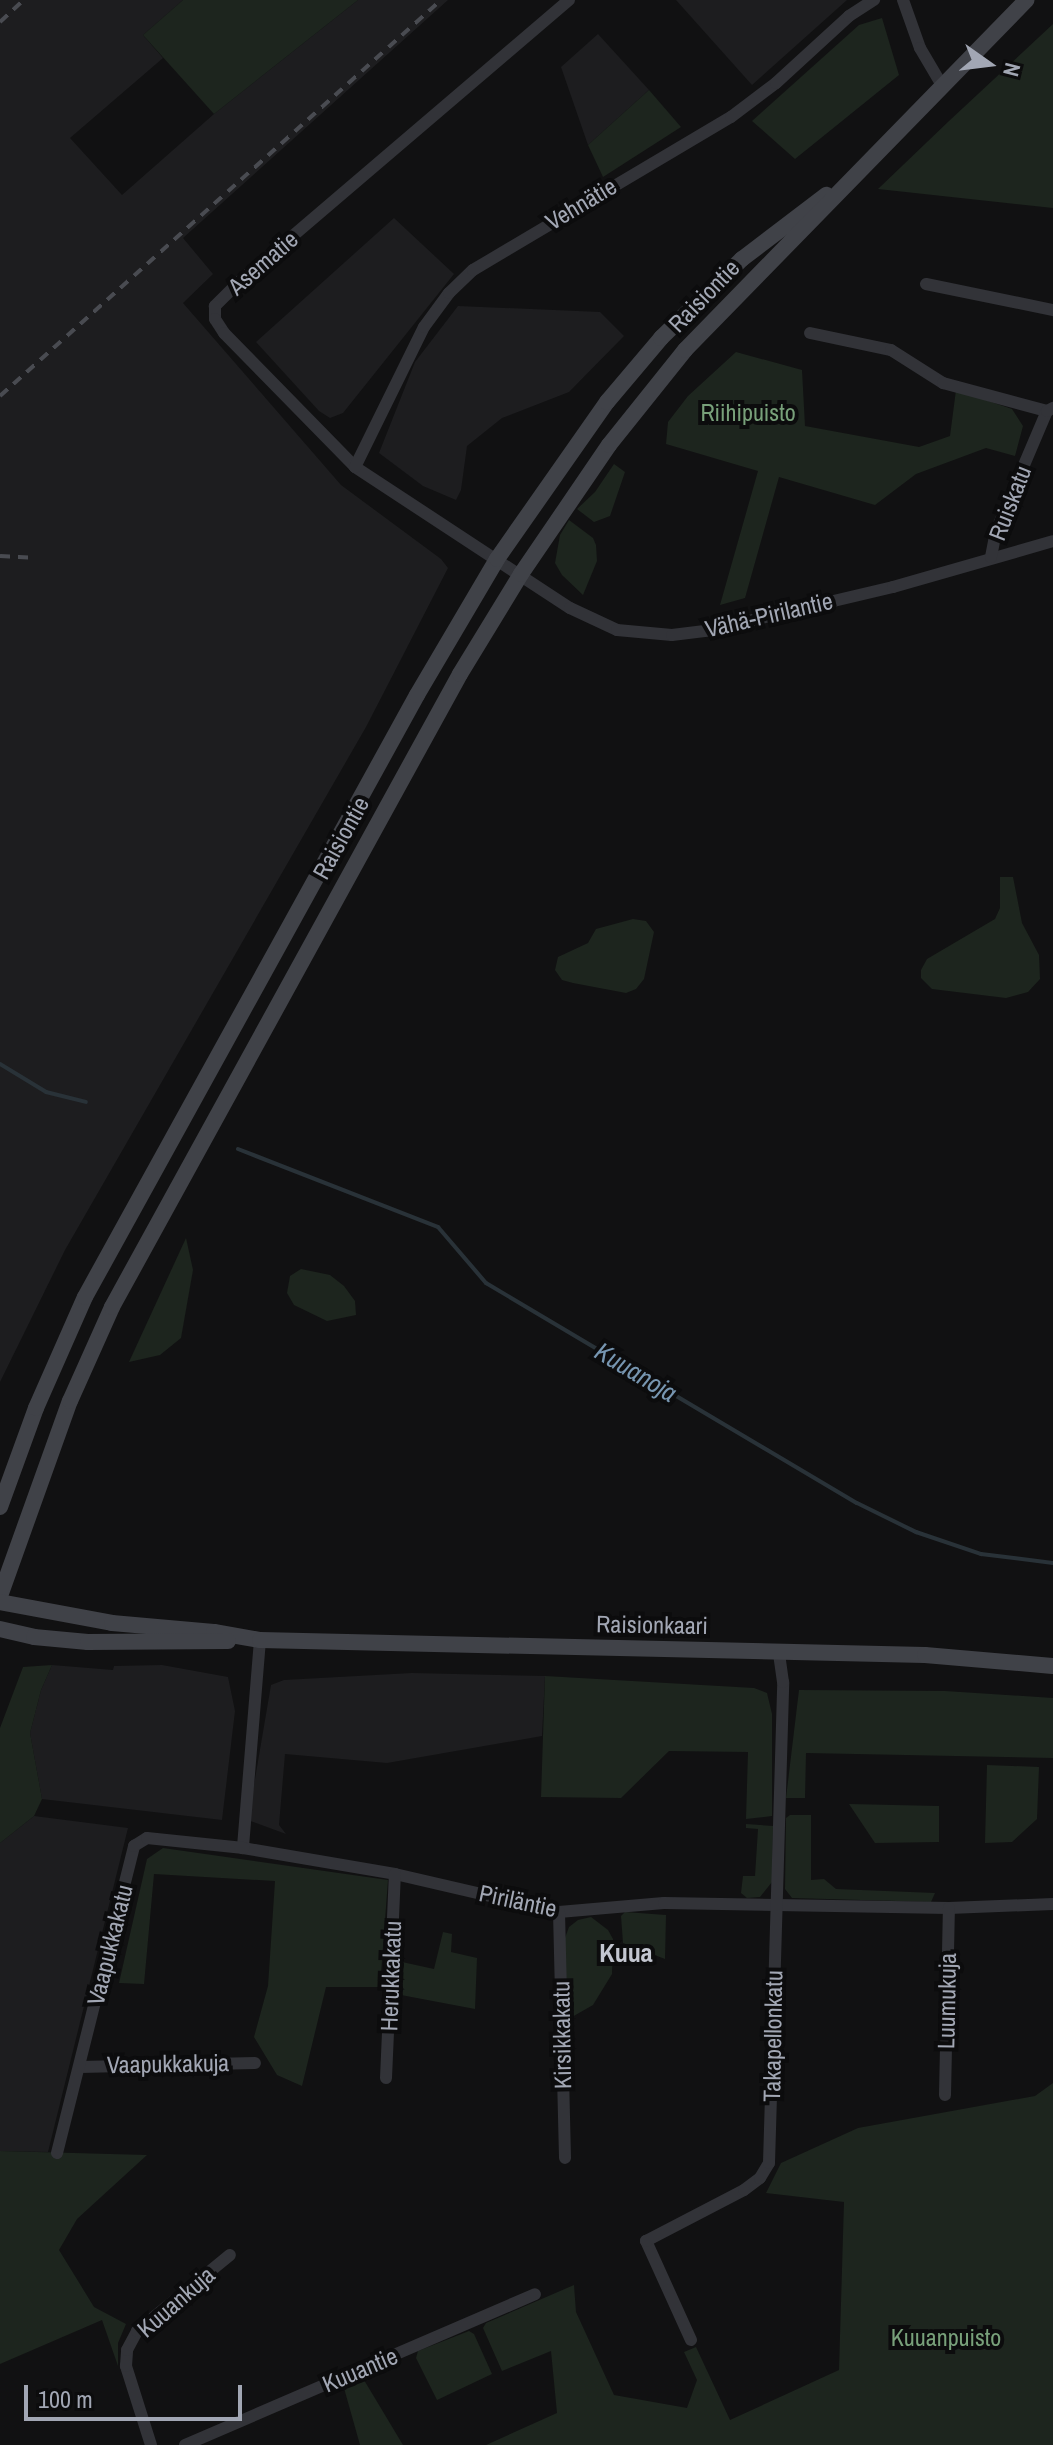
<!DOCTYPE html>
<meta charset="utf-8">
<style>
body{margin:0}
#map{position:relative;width:1053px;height:2445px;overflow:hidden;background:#111112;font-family:"Archivo Narrow",sans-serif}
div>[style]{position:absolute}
.built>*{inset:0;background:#1d1d1f}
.green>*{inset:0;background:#1d251e}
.stream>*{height:4px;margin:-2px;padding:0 2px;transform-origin:2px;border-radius:2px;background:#293238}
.street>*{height:12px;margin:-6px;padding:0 6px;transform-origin:6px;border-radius:6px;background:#323338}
.secondary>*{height:16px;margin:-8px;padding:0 8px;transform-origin:8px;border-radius:8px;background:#404248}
.rail>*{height:4px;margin-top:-2px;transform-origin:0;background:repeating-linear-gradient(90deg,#494b51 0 10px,transparent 0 18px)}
span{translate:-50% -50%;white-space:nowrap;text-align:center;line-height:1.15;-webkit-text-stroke:8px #0c0c0d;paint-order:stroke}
.street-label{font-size:24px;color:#a2a7b4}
.park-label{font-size:24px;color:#78a07a}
.water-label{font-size:26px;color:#7796b1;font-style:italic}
.neighbourhood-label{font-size:26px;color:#c3c6d0;font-weight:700}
.north{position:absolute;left:949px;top:24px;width:80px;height:80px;-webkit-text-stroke:6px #0c0c0d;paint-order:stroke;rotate:104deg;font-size:22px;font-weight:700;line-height:32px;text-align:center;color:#a2a7b4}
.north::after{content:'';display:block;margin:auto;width:28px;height:36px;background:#a2a7b4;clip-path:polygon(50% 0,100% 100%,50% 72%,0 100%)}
.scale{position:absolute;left:24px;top:2385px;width:218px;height:36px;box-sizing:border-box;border:4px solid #a2a7b4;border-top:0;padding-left:10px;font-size:24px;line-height:28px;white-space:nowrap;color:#a2a7b4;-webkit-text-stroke:6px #0c0c0d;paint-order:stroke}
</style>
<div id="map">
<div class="built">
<div style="clip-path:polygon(0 0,183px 0,143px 35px,163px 58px,70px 138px,122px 195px,214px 114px,358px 0,448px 0,183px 238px,213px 274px,183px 303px,341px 485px,441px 559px,448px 568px,366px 727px,65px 1250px,0 1382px)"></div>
<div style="clip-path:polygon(676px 0,847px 0,752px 85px)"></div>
<div style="clip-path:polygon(598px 34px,649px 90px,588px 145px,561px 67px)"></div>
<div style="clip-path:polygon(394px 218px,454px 274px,343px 413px,330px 418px,319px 411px,256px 342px)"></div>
<div style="clip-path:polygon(458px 306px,600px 312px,624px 336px,569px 392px,502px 418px,467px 446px,461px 490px,456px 500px,423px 486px,379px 453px,415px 362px)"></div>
<div style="clip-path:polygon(52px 1665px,113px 1670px,114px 1666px,162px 1665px,228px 1677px,235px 1711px,222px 1820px,42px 1799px,30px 1733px,41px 1690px)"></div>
<div style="clip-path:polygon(412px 1673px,545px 1676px,542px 1736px,387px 1763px,285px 1754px,279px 1825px,286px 1834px,248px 1820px,271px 1685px,284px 1680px)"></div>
<div style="clip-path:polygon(34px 1816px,128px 1828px,48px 2152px,0 2151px,0 1843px)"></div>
</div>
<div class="green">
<div style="clip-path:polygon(183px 0,358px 0,214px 114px,143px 35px)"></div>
<div style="clip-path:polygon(882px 18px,899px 75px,795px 159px,752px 121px,859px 25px)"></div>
<div style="clip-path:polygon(1053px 24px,1053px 208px,878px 189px,949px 121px)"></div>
<div style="clip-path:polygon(649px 90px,681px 127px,603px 177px,588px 145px)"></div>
<div style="clip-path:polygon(736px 352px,802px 370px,805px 426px,919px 447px,950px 436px,956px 390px,1012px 409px,1023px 426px,1015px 456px,986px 448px,916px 474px,875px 505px,779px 477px,745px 598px,720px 605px,758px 471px,666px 444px,668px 422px,688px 396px)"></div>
<div style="clip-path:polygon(614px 464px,625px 472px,610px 516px,594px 522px,577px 509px,595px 492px)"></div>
<div style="clip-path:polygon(569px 520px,593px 538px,596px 545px,597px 561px,583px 595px,562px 575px,555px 563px,560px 535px)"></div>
<div style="clip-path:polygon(1000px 877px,1013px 877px,1022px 923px,1039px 955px,1040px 979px,1028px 992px,1006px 998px,932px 989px,921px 978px,921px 970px,927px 959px,995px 919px,1000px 908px)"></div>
<div style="clip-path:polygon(633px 919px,646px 921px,654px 932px,644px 979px,636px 989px,626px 993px,573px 983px,562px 980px,555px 970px,558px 957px,588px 943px,596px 929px)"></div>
<div style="clip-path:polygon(186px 1238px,193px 1270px,181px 1338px,160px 1355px,129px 1362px)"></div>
<div style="clip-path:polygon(301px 1269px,330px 1275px,344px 1286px,355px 1301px,356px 1315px,327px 1321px,294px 1305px,287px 1293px,290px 1276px)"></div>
<div style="clip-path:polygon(52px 1665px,41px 1690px,30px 1733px,42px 1799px,34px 1816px,0 1843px,0 1728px,23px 1667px)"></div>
<div style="clip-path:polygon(545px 1676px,754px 1688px,767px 1693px,772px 1714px,772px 1816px,746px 1819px,748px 1752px,669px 1751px,621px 1798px,541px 1797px)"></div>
<div style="clip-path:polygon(799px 1690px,945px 1691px,1053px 1698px,1053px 1758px,806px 1753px,805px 1798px,786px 1798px)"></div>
<div style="clip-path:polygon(987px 1765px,1039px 1767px,1037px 1819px,1012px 1842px,985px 1843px)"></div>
<div style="clip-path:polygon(849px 1804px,939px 1806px,939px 1842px,875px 1843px)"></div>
<div style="clip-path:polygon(790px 1815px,811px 1815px,811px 1880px,824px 1879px,836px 1889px,935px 1893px,931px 1902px,792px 1898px,785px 1889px,786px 1818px)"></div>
<div style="clip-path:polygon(746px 1824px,773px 1826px,772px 1882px,760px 1897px,747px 1898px,741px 1893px,743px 1876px,755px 1876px,758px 1829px,746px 1828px)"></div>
<div style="clip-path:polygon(163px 1848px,388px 1880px,380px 1987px,326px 1987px,302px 2086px,277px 2075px,254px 2037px,268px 1986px,275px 1881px,154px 1874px,144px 1984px,119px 1983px,147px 1859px)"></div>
<div style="clip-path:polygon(625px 1912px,666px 1915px,665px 1959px,623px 1943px,621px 1916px)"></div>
<div style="clip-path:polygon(591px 1917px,608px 1930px,613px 1939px,612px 1974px,593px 2005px,565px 2021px,565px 1938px,569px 1927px,578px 1920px)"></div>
<div style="clip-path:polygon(443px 1932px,452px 1934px,451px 1952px,477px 1958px,475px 2009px,401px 1995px,402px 1962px,434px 1969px)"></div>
<div style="clip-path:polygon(1053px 2083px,1053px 2445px,486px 2445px,557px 2413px,551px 2351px,502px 2371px,483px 2328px,486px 2323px,574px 2285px,576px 2312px,614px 2395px,687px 2408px,697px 2380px,684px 2352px,696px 2347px,730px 2420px,839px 2370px,844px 2202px,766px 2193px,781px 2163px,858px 2128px,1035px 2096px)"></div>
<div style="clip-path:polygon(0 2151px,147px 2155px,77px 2219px,59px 2250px,94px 2307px,126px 2324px,118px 2343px,118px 2366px,102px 2320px,0 2364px)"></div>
<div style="clip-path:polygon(469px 2331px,474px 2334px,492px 2374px,437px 2400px,416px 2358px,418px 2351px)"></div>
<div style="clip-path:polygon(364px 2380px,403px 2445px,360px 2445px,344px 2388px)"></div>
</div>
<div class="stream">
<div style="left:0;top:1064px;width:54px;rotate:31.3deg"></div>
<div style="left:46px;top:1092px;width:41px;rotate:14deg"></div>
<div style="left:238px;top:1149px;width:215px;rotate:21.3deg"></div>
<div style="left:438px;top:1227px;width:74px;rotate:49.4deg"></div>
<div style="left:486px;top:1283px;width:431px;rotate:30.7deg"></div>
<div style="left:857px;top:1503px;width:66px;rotate:26.2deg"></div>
<div style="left:916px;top:1532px;width:69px;rotate:18.7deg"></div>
<div style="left:981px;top:1554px;width:73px;rotate:7.1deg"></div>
</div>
<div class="street">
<div style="left:569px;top:0;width:435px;rotate:139.5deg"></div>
<div style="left:238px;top:283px;width:33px;rotate:135deg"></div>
<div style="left:215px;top:306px;width:13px;rotate:90deg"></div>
<div style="left:215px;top:319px;width:17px;rotate:57deg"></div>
<div style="left:224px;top:333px;width:187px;rotate:45.6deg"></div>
<div style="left:355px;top:467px;width:257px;rotate:33.3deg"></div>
<div style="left:570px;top:608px;width:52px;rotate:25.1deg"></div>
<div style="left:617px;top:630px;width:55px;rotate:5.2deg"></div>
<div style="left:672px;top:635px;width:39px;rotate:-7deg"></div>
<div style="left:711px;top:630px;width:187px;rotate:-13.3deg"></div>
<div style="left:893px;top:587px;width:166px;rotate:-16deg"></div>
<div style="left:903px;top:0;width:51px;rotate:70.5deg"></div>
<div style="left:920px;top:48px;width:45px;rotate:59.5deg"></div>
<div style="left:926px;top:284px;width:130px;rotate:11.6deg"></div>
<div style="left:810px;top:333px;width:83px;rotate:11.9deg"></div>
<div style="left:891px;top:350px;width:62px;rotate:32.4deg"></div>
<div style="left:943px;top:383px;width:108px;rotate:15.1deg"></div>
<div style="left:355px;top:467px;width:156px;rotate:-63.8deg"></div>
<div style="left:424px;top:327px;width:42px;rotate:-53.7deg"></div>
<div style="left:449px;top:293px;width:33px;rotate:-44deg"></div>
<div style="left:473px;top:270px;width:300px;rotate:-30.7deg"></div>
<div style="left:731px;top:117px;width:56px;rotate:-37.1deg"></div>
<div style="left:776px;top:83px;width:99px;rotate:-42.5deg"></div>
<div style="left:849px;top:16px;width:30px;rotate:-33deg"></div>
<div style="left:991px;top:557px;width:26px;rotate:-79deg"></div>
<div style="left:996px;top:531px;width:130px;rotate:-67deg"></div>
<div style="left:1047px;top:411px;width:7px;rotate:-27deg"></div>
<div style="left:260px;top:1640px;width:209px;rotate:94.7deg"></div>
<div style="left:243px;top:1848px;width:154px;rotate:9.7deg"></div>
<div style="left:395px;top:1874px;width:168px;rotate:13deg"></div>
<div style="left:559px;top:1912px;width:105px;rotate:-4.9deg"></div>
<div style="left:664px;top:1903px;width:285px;rotate:1deg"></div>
<div style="left:949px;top:1908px;width:104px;rotate:-2.2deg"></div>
<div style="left:559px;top:1912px;width:246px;rotate:88.6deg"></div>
<div style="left:80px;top:2067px;width:175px;rotate:-1.3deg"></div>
<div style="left:386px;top:2078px;width:204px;rotate:-87.5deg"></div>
<div style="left:945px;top:2095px;width:187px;rotate:-88.8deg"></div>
<div style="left:57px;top:2153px;width:317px;rotate:-75.9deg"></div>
<div style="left:134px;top:1846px;width:15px;rotate:-32deg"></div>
<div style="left:147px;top:1838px;width:97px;rotate:5.9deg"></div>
<div style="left:691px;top:2340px;width:109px;rotate:-114.4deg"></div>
<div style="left:646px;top:2241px;width:110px;rotate:-27.5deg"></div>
<div style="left:744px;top:2190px;width:20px;rotate:-37deg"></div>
<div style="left:760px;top:2178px;width:17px;rotate:-59deg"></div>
<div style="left:769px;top:2163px;width:481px;rotate:-88.3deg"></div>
<div style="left:783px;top:1682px;width:30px;rotate:-98deg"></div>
<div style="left:151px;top:2445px;width:83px;rotate:-107.6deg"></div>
<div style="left:126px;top:2366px;width:16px;rotate:-86deg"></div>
<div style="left:127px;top:2350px;width:21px;rotate:-62deg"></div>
<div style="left:137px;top:2331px;width:120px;rotate:-39.3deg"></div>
<div style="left:185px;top:2445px;width:381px;rotate:-23.3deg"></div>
</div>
<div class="secondary">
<div style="left:0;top:1507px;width:105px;rotate:-70deg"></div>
<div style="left:36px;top:1408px;width:121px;rotate:-66.2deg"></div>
<div style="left:85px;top:1297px;width:687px;rotate:-61.12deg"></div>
<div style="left:417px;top:695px;width:158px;rotate:-59.5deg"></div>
<div style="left:497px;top:559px;width:192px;rotate:-55deg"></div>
<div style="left:607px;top:402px;width:84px;rotate:-49.8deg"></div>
<div style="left:661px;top:338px;width:113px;rotate:-44.3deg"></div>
<div style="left:742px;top:259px;width:106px;rotate:-37.3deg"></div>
<div style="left:0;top:1596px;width:207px;rotate:-70.3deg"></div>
<div style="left:70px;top:1401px;width:103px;rotate:-65.9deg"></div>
<div style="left:112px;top:1307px;width:722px;rotate:-61.2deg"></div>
<div style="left:460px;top:674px;width:117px;rotate:-58.6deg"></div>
<div style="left:521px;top:574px;width:156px;rotate:-55.7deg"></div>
<div style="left:609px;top:445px;width:122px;rotate:-51.3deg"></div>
<div style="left:685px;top:350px;width:489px;rotate:-45.7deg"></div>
<div style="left:0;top:1602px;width:114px;rotate:10.6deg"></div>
<div style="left:112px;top:1623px;width:102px;rotate:5deg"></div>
<div style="left:214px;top:1632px;width:47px;rotate:9.9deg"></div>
<div style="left:260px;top:1640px;width:665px;rotate:1.29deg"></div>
<div style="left:925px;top:1655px;width:128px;rotate:4.9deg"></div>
<div style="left:0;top:1629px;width:35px;rotate:13deg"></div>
<div style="left:34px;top:1637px;width:54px;rotate:5.3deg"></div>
<div style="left:88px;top:1642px;width:140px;rotate:-0.4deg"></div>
</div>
<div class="rail">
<div style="left:0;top:22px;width:33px;rotate:-43deg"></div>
<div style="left:0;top:396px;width:593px;rotate:-41.92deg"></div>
<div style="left:0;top:556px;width:33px;rotate:3deg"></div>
</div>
<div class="street-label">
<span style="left:581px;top:204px;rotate:-31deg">Vehnätie</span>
<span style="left:263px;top:263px;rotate:-41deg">Asematie</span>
<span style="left:704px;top:296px;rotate:-46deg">Raisiontie</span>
<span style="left:1010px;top:503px;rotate:-69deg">Ruiskatu</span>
<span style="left:769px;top:615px;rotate:-13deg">Vähä-Pirilantie</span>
<span style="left:341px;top:838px;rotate:-61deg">Raisiontie</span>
<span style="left:652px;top:1625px;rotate:1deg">Raisionkaari</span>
<span style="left:518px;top:1901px;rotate:12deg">Piriläntie</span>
<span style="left:110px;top:1945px;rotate:-76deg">Vaapukkakatu</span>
<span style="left:391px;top:1976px;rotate:-88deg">Herukkakatu</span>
<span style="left:947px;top:2001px;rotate:-89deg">Luumukuja</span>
<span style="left:562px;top:2035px;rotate:-91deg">Kirsikkakatu</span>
<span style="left:773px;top:2036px;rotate:-89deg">Takapellonkatu</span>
<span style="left:168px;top:2064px;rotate:-1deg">Vaapukkakuja</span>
<span style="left:176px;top:2302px;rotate:-41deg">Kuuankuja</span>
<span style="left:360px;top:2370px;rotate:-23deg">Kuuantie</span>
</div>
<div class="park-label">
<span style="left:748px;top:413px">Riihipuisto</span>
<span style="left:946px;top:2338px">Kuuanpuisto</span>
</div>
<div class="water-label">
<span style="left:636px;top:1372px;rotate:31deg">Kuuanoja</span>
</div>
<div class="neighbourhood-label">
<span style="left:626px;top:1953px">Kuua</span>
</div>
<div class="north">N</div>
<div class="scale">100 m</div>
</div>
